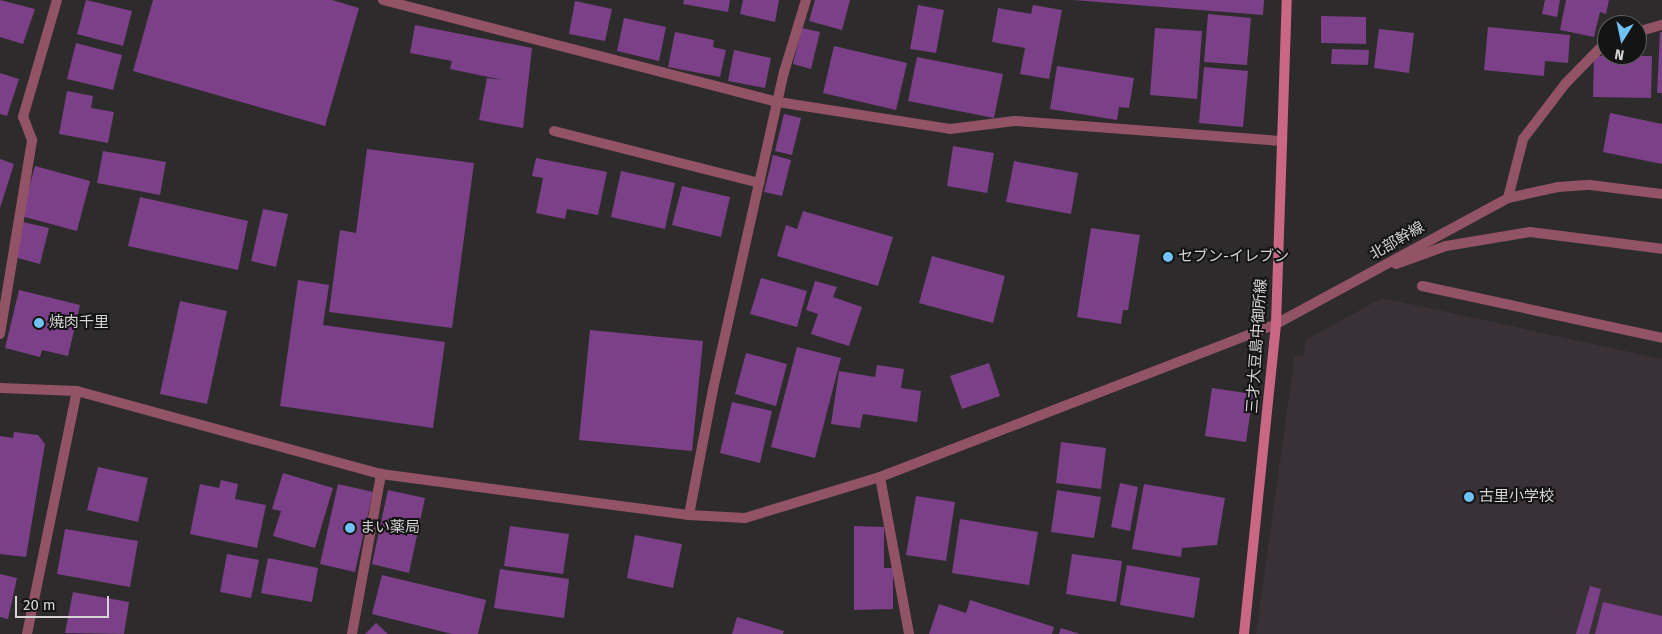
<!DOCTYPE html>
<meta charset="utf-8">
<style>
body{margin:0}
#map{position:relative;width:1662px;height:634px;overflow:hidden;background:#2e2b2d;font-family:"Fira Sans","Noto Sans JP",sans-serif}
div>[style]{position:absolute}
.built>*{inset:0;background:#3a3137}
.building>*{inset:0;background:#7b4088}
.service>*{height:10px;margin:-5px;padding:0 5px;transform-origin:5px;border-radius:5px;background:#915365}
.minor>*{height:10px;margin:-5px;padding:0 5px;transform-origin:5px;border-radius:5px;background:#915365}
.tertiary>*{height:10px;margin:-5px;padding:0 5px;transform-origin:5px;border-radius:5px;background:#915365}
.secondary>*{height:10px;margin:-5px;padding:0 5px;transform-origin:5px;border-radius:5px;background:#c96785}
.dots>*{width:14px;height:14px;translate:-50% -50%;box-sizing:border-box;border:2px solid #151415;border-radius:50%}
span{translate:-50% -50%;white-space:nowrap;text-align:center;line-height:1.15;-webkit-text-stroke:4px #151415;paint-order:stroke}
.street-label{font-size:15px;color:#d6d4d5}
.poi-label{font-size:15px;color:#d6d4d5}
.left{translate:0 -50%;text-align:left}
.north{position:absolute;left:1597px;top:15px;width:50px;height:50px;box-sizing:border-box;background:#151415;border:1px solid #626162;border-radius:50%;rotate:190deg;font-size:14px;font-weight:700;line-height:20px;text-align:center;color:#d6d4d5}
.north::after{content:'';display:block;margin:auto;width:18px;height:22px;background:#70c2f4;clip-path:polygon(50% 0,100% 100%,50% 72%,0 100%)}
.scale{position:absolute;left:15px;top:596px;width:94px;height:22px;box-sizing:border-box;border:2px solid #d6d4d5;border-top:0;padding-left:6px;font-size:15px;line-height:18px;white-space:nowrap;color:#d6d4d5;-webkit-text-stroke:4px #151415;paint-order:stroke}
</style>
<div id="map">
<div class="built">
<div style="clip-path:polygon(1382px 298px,1662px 359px,1662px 634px,1256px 634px,1295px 355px,1304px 356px,1306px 340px)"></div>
</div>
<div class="building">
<div style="clip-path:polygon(0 0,35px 9px,23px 44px,0 37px)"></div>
<div style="clip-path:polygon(86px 0,132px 11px,123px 46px,77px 34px)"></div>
<div style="clip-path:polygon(153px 0,332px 0,359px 8px,325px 126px,133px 71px)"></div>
<div style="clip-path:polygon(684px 0,730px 0,728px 12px,683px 4px)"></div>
<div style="clip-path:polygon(743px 0,779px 0,775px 22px,740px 14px)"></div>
<div style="clip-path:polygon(815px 0,850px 0,842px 30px,809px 21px)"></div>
<div style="clip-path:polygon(1073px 0,1264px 0,1263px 15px)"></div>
<div style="clip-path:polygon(1545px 0,1560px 0,1557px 17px,1542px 14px)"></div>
<div style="clip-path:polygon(1566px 0,1609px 0,1606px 14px,1600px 12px,1594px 37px,1560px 30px)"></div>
<div style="clip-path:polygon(575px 1px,612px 9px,605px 41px,569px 34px)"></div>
<div style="clip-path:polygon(918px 5px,944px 10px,936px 53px,910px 49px)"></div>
<div style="clip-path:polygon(1033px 5px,1062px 10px,1049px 79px,1020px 74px,1025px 48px,992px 42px,998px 8px,1031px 14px)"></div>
<div style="clip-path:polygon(1208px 14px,1251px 18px,1247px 65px,1204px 62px)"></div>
<div style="clip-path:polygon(1321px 16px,1366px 17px,1366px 44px,1321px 43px)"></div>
<div style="clip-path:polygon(624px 18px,666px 27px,659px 61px,617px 51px)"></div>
<div style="clip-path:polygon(415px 25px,532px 48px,523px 128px,479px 120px,487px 78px,503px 80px,450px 69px,452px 61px,410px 53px)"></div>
<div style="clip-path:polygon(1488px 27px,1570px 35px,1568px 63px,1545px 61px,1544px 76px,1484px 70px)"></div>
<div style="clip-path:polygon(802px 28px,820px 32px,811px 69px,793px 64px)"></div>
<div style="clip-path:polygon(1155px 28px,1202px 31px,1197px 99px,1150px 95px)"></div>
<div style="clip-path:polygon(1379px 29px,1414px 33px,1409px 73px,1374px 68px)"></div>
<div style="clip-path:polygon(675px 32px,714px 40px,713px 47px,726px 50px,720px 77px,668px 67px)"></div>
<div style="clip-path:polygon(1660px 32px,1662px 32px,1662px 93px,1657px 93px)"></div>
<div style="clip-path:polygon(76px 43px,122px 55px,113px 90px,67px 79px)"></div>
<div style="clip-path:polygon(834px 46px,907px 63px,896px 110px,823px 93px)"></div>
<div style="clip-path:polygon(1332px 49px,1369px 50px,1368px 65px,1331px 64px)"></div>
<div style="clip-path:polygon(734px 50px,771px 58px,765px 88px,728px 81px)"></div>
<div style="clip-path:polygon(1594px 56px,1652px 56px,1651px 98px,1593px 97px)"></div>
<div style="clip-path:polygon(917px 57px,1003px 74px,994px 118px,908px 101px)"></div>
<div style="clip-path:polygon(1057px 66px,1134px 78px,1129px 108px,1119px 107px,1117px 120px,1050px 109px)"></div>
<div style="clip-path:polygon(1204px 67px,1248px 71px,1243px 127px,1199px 123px)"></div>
<div style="clip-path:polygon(0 73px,19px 79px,7px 116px,0 114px)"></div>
<div style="clip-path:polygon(67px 91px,93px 96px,91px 108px,114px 112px,108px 143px,59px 134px)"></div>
<div style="clip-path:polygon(1610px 113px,1662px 124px,1662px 164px,1603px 152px)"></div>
<div style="clip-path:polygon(784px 114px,801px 118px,792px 155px,775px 151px)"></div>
<div style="clip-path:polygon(953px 146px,994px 153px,987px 193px,947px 186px)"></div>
<div style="clip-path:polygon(367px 149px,474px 163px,452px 328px,329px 312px,340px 230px,356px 233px)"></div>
<div style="clip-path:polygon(103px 151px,166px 162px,160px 195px,97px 183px)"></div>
<div style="clip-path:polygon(773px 155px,791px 160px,782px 196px,764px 192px)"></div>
<div style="clip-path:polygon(536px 158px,607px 172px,598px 215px,567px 209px,565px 219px,536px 213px,543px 178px,532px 176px)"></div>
<div style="clip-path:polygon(0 159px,14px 164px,0 208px)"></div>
<div style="clip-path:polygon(1014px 161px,1078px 173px,1071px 214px,1006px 202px)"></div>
<div style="clip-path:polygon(35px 166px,90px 181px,77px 231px,21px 216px)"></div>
<div style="clip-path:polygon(621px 171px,675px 183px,665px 229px,611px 217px)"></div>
<div style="clip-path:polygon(682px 186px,730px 197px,721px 237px,672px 225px)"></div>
<div style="clip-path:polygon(140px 197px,248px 221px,238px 270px,128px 246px)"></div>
<div style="clip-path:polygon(263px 209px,288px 214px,276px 267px,251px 261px)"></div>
<div style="clip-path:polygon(803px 211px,893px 237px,878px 286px,777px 256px,786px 225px,797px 229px)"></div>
<div style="clip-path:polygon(23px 222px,49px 228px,40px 264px,14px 257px)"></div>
<div style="clip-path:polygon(1091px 228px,1140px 235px,1128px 310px,1123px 310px,1121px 324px,1077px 317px)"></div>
<div style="clip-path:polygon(932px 256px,1005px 276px,993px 323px,919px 303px)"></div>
<div style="clip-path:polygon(761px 278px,807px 291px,797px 327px,750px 314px)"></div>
<div style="clip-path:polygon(298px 280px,329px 285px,323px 325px,445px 342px,433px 428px,280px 406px)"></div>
<div style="clip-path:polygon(815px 281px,837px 287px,833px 297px,862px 307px,849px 346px,811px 334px,818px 314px,806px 310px)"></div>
<div style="clip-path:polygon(19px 290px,80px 305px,68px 356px,42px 350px,40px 357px,5px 348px)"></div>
<div style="clip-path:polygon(180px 301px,227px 311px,207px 404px,160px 394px)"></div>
<div style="clip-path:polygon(590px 330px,703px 341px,692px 451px,579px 440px)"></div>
<div style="clip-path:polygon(797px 347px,841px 358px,815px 458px,771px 447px)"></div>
<div style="clip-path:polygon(746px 353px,787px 364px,776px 406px,735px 394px)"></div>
<div style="clip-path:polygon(989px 363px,1000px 396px,962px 409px,950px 376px)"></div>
<div style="clip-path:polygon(877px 365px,904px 369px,901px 388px,921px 391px,917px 422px,863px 414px,860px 428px,831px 424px,839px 371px,875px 377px)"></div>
<div style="clip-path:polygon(1212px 388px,1253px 394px,1246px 442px,1205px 436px)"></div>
<div style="clip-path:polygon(732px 402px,772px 411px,760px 463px,720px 453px)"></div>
<div style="clip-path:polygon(14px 432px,38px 435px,45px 444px,26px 557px,0 554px,0 436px,13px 438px)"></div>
<div style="clip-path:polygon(1061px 442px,1106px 448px,1101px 489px,1056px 483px)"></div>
<div style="clip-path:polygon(98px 467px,148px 478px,138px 522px,87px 510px)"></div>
<div style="clip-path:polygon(283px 473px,333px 488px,315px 548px,273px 536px,281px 511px,272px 509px)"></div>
<div style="clip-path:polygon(221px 480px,238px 484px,235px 499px,266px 505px,257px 548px,190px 534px,200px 484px,219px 488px)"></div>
<div style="clip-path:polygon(1120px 483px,1138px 487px,1130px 531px,1111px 527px)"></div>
<div style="clip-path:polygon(338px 484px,373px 492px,355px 572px,320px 564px)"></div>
<div style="clip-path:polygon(1144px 484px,1225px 498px,1217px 545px,1182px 548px,1181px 557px,1132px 549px)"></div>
<div style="clip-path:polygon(388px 490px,425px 498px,409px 573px,372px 564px)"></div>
<div style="clip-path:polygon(1057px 490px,1101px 497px,1094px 538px,1051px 532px)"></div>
<div style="clip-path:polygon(916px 496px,955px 502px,946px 561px,906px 555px)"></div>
<div style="clip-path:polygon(960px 519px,1038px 532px,1029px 585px,952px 573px)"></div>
<div style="clip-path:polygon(510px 526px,569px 534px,563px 574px,504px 566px)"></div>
<div style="clip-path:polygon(854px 526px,884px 527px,884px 568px,893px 568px,893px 609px,854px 610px)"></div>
<div style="clip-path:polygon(65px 529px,138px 541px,130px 587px,57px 574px)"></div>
<div style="clip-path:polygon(635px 535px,682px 544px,673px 588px,627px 578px)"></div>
<div style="clip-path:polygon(227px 554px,259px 560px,251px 598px,220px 592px)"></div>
<div style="clip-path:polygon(1072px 554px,1122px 561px,1116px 602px,1066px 594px)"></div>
<div style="clip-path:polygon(268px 558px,318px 568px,312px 602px,261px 593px)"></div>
<div style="clip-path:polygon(1127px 565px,1200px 578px,1194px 618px,1120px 605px)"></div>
<div style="clip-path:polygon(500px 569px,569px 579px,564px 618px,494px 608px)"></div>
<div style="clip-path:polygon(0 574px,17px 578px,8px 619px,0 617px)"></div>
<div style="clip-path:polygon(382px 575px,486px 600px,478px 634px,452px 634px,372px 614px)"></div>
<div style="clip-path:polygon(1590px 586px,1601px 589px,1589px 634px,1576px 634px)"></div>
<div style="clip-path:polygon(73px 592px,129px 602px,124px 634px,65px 633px)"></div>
<div style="clip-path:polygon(970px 600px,1054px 627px,1052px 634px,929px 634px,939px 604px,966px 613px)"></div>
<div style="clip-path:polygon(1603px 602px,1662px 616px,1662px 634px,1595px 634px)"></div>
<div style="clip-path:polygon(737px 617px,784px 631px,783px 634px,732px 634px)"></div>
<div style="clip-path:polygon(376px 623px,388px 634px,365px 634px)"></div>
<div style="clip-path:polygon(1061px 628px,1080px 634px,1059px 634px)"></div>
</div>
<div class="service">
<div style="left:554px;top:131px;width:212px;rotate:14.2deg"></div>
<div style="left:27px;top:634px;width:248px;rotate:-78.4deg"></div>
</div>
<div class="minor">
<div style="left:383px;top:0;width:408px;rotate:14.5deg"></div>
<div style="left:778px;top:102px;width:174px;rotate:8.9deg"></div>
<div style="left:950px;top:129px;width:65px;rotate:-7deg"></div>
<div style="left:1015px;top:121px;width:268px;rotate:4.3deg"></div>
<div style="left:1637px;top:32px;width:26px;rotate:-16deg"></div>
<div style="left:1508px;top:198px;width:61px;rotate:-75.7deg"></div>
<div style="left:1523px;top:139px;width:69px;rotate:-52.6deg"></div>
<div style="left:1565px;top:84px;width:60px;rotate:-45.7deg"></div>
<div style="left:1422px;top:286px;width:246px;rotate:12.2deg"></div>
<div style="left:0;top:334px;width:197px;rotate:-80.6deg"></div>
<div style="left:32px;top:140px;width:25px;rotate:-111deg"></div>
<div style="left:23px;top:117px;width:122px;rotate:-73.8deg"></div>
<div style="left:880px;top:477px;width:160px;rotate:79.5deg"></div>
<div style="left:689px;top:515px;width:128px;rotate:-79.2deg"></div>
<div style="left:713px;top:389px;width:325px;rotate:-77.4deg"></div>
<div style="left:784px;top:72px;width:75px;rotate:-73deg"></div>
<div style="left:352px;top:634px;width:163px;rotate:-79.7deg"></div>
</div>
<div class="tertiary">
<div style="left:1396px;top:264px;width:53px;rotate:-19.8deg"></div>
<div style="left:1446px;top:246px;width:85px;rotate:-9.5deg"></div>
<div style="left:1530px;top:232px;width:133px;rotate:7.3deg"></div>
<div style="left:0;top:388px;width:77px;rotate:2.2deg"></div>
<div style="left:77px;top:391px;width:315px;rotate:15.3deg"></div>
<div style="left:381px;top:474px;width:311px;rotate:7.6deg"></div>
<div style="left:689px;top:515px;width:56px;rotate:3.1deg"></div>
<div style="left:745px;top:518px;width:141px;rotate:-16.9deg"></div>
<div style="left:880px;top:477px;width:425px;rotate:-21.1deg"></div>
<div style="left:1276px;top:324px;width:264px;rotate:-28.5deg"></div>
<div style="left:1508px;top:198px;width:51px;rotate:-12.4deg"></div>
<div style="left:1558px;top:187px;width:32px;rotate:-4deg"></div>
<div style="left:1590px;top:185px;width:73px;rotate:7.1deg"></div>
</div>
<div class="secondary">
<div style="left:1244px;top:634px;width:312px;rotate:-84.1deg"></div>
<div style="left:1276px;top:324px;width:324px;rotate:-88.1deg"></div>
</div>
<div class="dots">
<div style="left:1168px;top:257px;background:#70c2f4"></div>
<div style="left:39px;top:323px;background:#70c2f4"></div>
<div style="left:1469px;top:497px;background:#70c2f4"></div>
<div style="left:350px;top:528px;background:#70c2f4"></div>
</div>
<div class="street-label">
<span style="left:1397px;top:241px;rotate:-30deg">北部幹線</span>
<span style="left:1257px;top:346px;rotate:-86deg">三才大豆島中御所線</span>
</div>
<div class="poi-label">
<span class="left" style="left:1178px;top:257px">セブン-イレブン</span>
<span class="left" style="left:49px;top:323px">焼肉千里</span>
<span class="left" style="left:1479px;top:497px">古里小学校</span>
<span class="left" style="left:360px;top:528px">まい薬局</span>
</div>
<div class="north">N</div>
<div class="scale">20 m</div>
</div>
